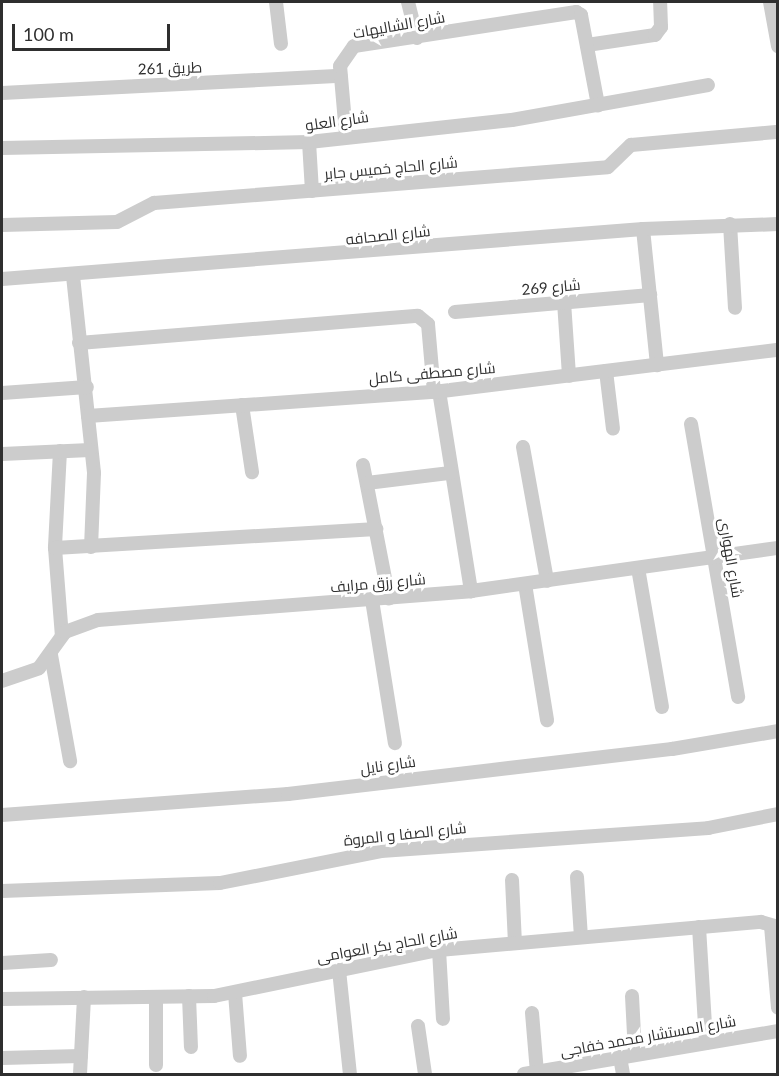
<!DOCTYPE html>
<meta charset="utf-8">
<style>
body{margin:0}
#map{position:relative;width:779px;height:1076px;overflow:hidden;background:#fff;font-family:Lato,Cairo,sans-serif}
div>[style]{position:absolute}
.minor>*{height:14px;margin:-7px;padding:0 7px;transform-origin:7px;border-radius:7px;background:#ccc}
span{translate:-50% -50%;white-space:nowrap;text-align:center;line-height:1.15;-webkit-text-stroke:6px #fff;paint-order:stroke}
.street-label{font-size:15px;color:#2f2f2f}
.frame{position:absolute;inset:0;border:3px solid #2f2f2f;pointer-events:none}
.scale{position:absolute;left:12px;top:24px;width:158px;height:27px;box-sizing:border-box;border:3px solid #2f2f2f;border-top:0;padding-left:8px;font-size:18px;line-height:21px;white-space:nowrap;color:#2f2f2f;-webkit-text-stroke:4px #fff;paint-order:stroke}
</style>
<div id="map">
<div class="minor">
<div style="left:276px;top:2px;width:42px;rotate:83.2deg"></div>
<div style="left:408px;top:2px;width:37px;rotate:76deg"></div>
<div style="left:770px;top:2px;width:45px;rotate:79.7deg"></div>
<div style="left:587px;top:45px;width:69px;rotate:-8.4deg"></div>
<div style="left:655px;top:35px;width:10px;rotate:-53deg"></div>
<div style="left:661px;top:27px;width:25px;rotate:-92deg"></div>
<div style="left:2px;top:93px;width:339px;rotate:-2.9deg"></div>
<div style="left:346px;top:134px;width:68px;rotate:-95deg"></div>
<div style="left:340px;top:66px;width:24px;rotate:-55deg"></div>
<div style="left:354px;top:46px;width:225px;rotate:-8.7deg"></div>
<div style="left:576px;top:12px;width:6px;rotate:31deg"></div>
<div style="left:581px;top:15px;width:92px;rotate:79.3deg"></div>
<div style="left:309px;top:142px;width:49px;rotate:86.5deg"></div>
<div style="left:2px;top:148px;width:307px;rotate:-1.1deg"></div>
<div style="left:309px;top:142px;width:204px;rotate:-6.2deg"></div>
<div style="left:512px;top:120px;width:199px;rotate:-10.1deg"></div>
<div style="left:730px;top:224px;width:84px;rotate:86.6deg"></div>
<div style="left:2px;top:225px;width:115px;rotate:-1.5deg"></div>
<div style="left:117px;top:222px;width:42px;rotate:-27.2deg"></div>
<div style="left:154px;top:203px;width:455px;rotate:-4.5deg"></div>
<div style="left:608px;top:167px;width:32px;rotate:-44deg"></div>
<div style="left:631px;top:145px;width:148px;rotate:-5.1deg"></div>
<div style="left:643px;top:229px;width:137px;rotate:84.1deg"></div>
<div style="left:73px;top:276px;width:198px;rotate:83.9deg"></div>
<div style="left:94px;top:473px;width:74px;rotate:92.3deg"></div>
<div style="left:2px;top:279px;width:643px;rotate:-4.46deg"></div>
<div style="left:643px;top:229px;width:135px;rotate:-2.1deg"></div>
<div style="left:564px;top:302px;width:74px;rotate:86.1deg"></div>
<div style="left:455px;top:312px;width:196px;rotate:-5deg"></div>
<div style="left:79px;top:343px;width:340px;rotate:-4.6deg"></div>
<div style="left:418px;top:316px;width:13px;rotate:39deg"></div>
<div style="left:428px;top:324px;width:68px;rotate:85deg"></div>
<div style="left:606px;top:371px;width:58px;rotate:83.1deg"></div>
<div style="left:439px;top:391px;width:203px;rotate:80.9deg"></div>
<div style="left:2px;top:393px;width:85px;rotate:-4deg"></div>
<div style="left:242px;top:405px;width:68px;rotate:81.5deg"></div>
<div style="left:88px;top:416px;width:347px;rotate:-4deg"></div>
<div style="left:434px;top:392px;width:347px;rotate:-7deg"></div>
<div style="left:691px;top:424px;width:277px;rotate:80.2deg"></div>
<div style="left:523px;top:447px;width:136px;rotate:79.8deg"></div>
<div style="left:60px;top:451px;width:97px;rotate:93deg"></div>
<div style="left:55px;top:548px;width:88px;rotate:85.5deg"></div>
<div style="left:2px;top:454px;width:88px;rotate:-2.6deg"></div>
<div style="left:363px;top:465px;width:136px;rotate:79deg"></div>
<div style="left:367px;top:483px;width:84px;rotate:-6.9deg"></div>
<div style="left:55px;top:548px;width:322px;rotate:-3.4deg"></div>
<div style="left:638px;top:568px;width:141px;rotate:80.2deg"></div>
<div style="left:525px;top:584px;width:138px;rotate:80.8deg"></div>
<div style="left:372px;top:600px;width:145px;rotate:80.9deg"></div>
<div style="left:51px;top:655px;width:108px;rotate:79.8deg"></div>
<div style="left:2px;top:681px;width:39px;rotate:-19deg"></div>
<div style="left:39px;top:668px;width:44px;rotate:-54.2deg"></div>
<div style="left:65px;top:632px;width:35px;rotate:-20deg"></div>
<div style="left:98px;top:620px;width:374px;rotate:-4.4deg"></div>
<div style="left:471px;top:591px;width:310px;rotate:-8deg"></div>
<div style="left:2px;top:815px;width:287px;rotate:-4.2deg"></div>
<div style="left:288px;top:794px;width:387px;rotate:-6.7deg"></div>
<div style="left:672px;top:749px;width:108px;rotate:-9.6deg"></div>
<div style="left:577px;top:877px;width:60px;rotate:86.2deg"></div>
<div style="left:512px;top:880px;width:63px;rotate:87.3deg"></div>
<div style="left:2px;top:891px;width:218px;rotate:-2.1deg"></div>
<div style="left:220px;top:883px;width:164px;rotate:-11.2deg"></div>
<div style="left:381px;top:851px;width:328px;rotate:-4deg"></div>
<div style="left:708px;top:828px;width:71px;rotate:-11.3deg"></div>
<div style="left:771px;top:926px;width:82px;rotate:85.1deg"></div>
<div style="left:699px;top:927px;width:116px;rotate:86.5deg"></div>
<div style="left:439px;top:950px;width:69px;rotate:86.7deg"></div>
<div style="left:2px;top:963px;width:49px;rotate:-3.5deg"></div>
<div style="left:339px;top:970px;width:105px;rotate:84deg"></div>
<div style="left:235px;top:993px;width:63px;rotate:85.5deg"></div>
<div style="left:189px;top:996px;width:51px;rotate:87.8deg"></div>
<div style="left:632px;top:996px;width:58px;rotate:87deg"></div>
<div style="left:2px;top:999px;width:212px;rotate:-0.8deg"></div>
<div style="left:214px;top:996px;width:230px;rotate:-11.6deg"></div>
<div style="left:439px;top:950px;width:323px;rotate:-5deg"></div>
<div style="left:761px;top:922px;width:18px;rotate:16deg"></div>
<div style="left:532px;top:1013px;width:59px;rotate:85.2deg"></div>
<div style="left:418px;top:1026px;width:49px;rotate:81.7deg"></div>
<div style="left:620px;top:1057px;width:17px;rotate:80deg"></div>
<div style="left:2px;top:1058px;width:79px;rotate:-1.5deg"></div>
<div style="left:156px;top:1065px;width:68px;rotate:-90deg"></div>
<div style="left:80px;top:1074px;width:77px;rotate:-87deg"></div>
<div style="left:524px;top:1074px;width:258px;rotate:-9.6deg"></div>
</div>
<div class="street-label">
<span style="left:399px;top:25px;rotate:-10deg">شارع الشاليهات</span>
<span style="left:170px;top:68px;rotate:-2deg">طريق 261</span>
<span style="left:337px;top:121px;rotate:-8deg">شارع العلو</span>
<span style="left:391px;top:168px;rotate:-5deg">شارع الحاج خميس جابر</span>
<span style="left:388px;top:235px;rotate:-6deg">شارع الصحافه</span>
<span style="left:551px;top:287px;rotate:-5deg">شارع 269</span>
<span style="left:432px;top:373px;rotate:-5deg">شارع مصطفى كامل</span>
<span style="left:731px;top:558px;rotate:80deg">شارع الهوارى</span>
<span style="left:378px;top:583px;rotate:-5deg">شارع رزق مرايف</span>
<span style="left:388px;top:765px;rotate:-8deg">شارع نايل</span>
<span style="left:405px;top:834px;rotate:-6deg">شارع الصفا و المروة</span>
<span style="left:387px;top:945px;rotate:-10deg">شارع الحاج بكر العوامى</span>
<span style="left:648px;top:1036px;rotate:-10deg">شارع المستشار محمد خفاجى</span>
</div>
<div class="frame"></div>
<div class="scale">100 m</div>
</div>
